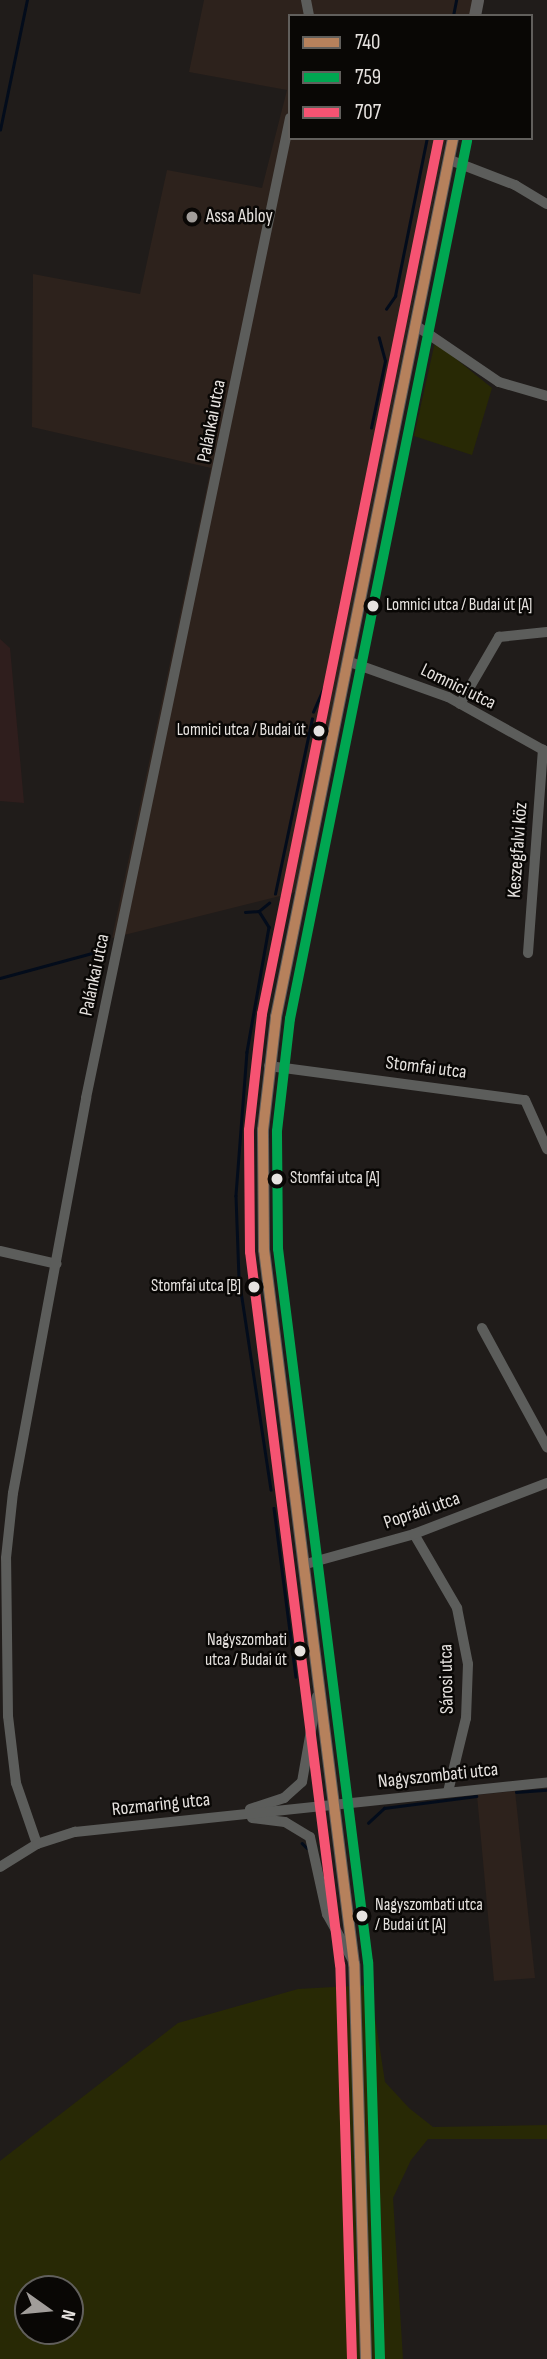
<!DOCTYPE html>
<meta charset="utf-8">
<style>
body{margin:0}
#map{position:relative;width:547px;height:2359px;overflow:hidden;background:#201c1a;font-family:"Sofia Sans Condensed",sans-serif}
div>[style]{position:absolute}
.built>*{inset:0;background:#2d221c}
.industrial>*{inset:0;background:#2f1e1d}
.green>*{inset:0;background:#282905}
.stream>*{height:2.5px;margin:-1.25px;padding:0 1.25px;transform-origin:1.25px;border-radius:1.25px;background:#030c1b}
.minor>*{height:10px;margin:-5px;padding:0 5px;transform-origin:5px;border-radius:5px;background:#5c5d5b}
.major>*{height:12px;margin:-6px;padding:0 6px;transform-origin:6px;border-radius:6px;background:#5e5d5c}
.bus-1>*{height:10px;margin:-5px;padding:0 5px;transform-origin:5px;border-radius:5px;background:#b6815c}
.bus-2>*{height:10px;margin:-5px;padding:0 5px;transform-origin:5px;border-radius:5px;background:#00a651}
.bus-3>*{height:10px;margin:-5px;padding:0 5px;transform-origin:5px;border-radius:5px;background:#f65372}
.dots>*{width:19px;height:19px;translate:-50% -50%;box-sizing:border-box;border:4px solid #090705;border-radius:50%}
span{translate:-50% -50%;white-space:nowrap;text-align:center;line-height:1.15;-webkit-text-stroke:5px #090705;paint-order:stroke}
.bus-label{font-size:17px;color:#e6e2df}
.left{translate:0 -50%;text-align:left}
.right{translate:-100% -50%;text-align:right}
.poi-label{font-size:19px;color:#e6e2df}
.street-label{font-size:19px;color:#e6e2df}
.legend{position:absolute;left:288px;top:14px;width:245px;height:126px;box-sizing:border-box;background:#090705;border:2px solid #615f5c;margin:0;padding:9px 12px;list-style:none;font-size:21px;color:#e6e2df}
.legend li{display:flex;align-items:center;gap:14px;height:35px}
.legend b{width:35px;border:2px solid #615f5c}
.north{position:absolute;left:14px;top:2275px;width:70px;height:70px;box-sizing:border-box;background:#090705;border:2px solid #615f5c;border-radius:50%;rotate:105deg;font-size:19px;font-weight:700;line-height:28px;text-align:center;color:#e6e2df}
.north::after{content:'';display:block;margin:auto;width:24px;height:32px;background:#a19d9a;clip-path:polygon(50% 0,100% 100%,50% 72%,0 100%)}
</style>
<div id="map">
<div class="built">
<div style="clip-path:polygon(204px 0,473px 0,470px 16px,290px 16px,290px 138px,446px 138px,296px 892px,112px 938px,211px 468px,32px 427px,33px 274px,140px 294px,167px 170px,262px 188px,287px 90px,189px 72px)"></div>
<div style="clip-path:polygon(515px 1791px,535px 1978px,494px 1981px,477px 1795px)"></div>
</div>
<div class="industrial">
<div style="clip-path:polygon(0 639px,10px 648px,24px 803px,0 801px)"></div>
</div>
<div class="green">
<div style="clip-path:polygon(435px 342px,492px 388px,472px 455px,414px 436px)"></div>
<div style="clip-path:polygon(evenodd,370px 1985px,385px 2082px,409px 2108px,433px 2127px,547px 2125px,547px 2139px,428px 2139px,411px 2160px,393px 2198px,403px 2359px,0 2359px,0 2161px,178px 2023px,298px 1989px,370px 1985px,28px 2289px,70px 2289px,70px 2331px,28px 2331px,28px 2289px)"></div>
</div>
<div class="stream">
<div style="left:453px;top:16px;width:16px;rotate:-79deg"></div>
<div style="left:0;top:130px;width:133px;rotate:-78.3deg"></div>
<div style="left:386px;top:309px;width:16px;rotate:-55deg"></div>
<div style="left:395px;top:296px;width:161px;rotate:-78.6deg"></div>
<div style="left:371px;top:428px;width:68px;rotate:-78.2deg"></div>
<div style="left:385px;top:361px;width:24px;rotate:-105deg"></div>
<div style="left:313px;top:712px;width:43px;rotate:-66.4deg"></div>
<div style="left:275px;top:894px;width:179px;rotate:-78.1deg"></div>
<div style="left:259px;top:911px;width:13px;rotate:-39deg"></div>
<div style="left:245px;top:912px;width:14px;rotate:-4deg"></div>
<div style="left:259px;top:911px;width:19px;rotate:58deg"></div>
<div style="left:269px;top:927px;width:127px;rotate:100deg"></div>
<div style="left:247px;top:1052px;width:144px;rotate:94.4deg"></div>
<div style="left:236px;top:1196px;width:82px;rotate:87.9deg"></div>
<div style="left:239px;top:1278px;width:214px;rotate:81.4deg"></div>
<div style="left:0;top:978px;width:95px;rotate:-15.2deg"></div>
<div style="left:274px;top:1508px;width:170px;rotate:82.6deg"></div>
<div style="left:516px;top:1792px;width:31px;rotate:-4deg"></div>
<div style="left:368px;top:1823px;width:22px;rotate:-43deg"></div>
<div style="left:384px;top:1808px;width:93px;rotate:-7.4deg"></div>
<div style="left:302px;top:1843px;width:7px;rotate:45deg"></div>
</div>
<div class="minor">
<div style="left:306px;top:0;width:16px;rotate:79deg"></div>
<div style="left:450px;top:160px;width:70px;rotate:21deg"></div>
<div style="left:515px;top:185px;width:37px;rotate:31deg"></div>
<div style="left:418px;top:327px;width:98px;rotate:34.2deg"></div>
<div style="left:499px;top:382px;width:50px;rotate:16.3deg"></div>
<div style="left:350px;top:662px;width:104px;rotate:19.7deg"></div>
<div style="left:448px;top:697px;width:113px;rotate:29.1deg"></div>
<div style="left:460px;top:704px;width:78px;rotate:-59.8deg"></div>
<div style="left:499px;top:637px;width:48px;rotate:-5.9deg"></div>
<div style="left:528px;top:953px;width:204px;rotate:-85.8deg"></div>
<div style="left:269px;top:1066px;width:258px;rotate:7.6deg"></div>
<div style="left:525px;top:1100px;width:54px;rotate:65.8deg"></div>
<div style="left:0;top:1251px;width:58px;rotate:12.8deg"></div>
<div style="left:482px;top:1328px;width:136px;rotate:61.4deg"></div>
<div style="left:414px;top:1534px;width:86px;rotate:59.8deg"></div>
<div style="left:457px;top:1608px;width:57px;rotate:78.9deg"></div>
<div style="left:468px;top:1664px;width:54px;rotate:92.1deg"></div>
<div style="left:466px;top:1718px;width:76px;rotate:103.7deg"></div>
<div style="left:306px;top:1564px;width:112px;rotate:-15.5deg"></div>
<div style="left:414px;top:1534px;width:142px;rotate:-21deg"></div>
<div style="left:250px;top:1809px;width:36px;rotate:-18deg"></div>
<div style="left:284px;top:1798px;width:24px;rotate:-42deg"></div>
<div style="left:302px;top:1782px;width:87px;rotate:-80.1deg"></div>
<div style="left:252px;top:1818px;width:33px;rotate:7deg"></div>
<div style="left:285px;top:1822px;width:29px;rotate:31deg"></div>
<div style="left:310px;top:1837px;width:79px;rotate:77.6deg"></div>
<div style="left:327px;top:1914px;width:51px;rotate:60.9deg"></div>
<div style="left:37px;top:1844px;width:65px;rotate:-109deg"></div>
<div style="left:16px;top:1783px;width:67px;rotate:-96.8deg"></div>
<div style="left:8px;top:1716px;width:158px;rotate:-90.7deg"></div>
<div style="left:6px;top:1558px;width:65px;rotate:-83.9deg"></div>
<div style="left:13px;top:1493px;width:402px;rotate:-79.5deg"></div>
<div style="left:86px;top:1098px;width:1001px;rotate:-78.24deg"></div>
<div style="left:0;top:1867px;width:44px;rotate:-31.9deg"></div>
<div style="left:37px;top:1844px;width:40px;rotate:-18deg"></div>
<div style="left:75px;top:1832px;width:475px;rotate:-6deg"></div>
</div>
<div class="major">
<div style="left:475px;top:16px;width:16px;rotate:-79deg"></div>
<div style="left:366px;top:2359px;width:395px;rotate:-91.7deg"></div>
<div style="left:354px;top:1964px;width:720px;rotate:-97.18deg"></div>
<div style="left:264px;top:1250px;width:120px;rotate:-90.5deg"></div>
<div style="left:263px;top:1130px;width:114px;rotate:-83.4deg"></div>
<div style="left:276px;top:1017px;width:897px;rotate:-78.61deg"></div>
</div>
<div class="bus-1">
<div style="left:366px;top:2359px;width:395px;rotate:-91.7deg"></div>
<div style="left:354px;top:1964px;width:720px;rotate:-97.18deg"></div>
<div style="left:264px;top:1250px;width:120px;rotate:-90.5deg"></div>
<div style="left:263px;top:1130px;width:114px;rotate:-83.4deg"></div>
<div style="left:276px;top:1017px;width:897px;rotate:-78.61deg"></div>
</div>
<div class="bus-2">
<div style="left:380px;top:2359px;width:397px;rotate:-91.7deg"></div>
<div style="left:368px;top:1962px;width:719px;rotate:-97.19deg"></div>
<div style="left:278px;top:1249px;width:118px;rotate:-90.5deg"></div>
<div style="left:277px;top:1131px;width:113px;rotate:-83.4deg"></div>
<div style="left:290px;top:1019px;width:896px;rotate:-78.6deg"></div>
</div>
<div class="bus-3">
<div style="left:352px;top:2359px;width:394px;rotate:-91.7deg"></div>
<div style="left:340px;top:1965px;width:719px;rotate:-97.19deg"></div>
<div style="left:250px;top:1252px;width:122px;rotate:-90.5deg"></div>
<div style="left:249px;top:1130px;width:117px;rotate:-83.6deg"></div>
<div style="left:262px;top:1014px;width:894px;rotate:-78.58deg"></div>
</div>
<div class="dots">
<div style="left:192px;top:217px;background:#a19d9a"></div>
<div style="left:373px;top:606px;background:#e6e2df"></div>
<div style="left:319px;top:731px;background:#e6e2df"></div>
<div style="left:277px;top:1179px;background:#e6e2df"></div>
<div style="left:254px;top:1287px;background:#e6e2df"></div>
<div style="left:300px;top:1651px;background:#e6e2df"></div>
<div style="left:362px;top:1916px;background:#e6e2df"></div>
</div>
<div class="bus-label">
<span class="left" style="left:386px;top:606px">Lomnici utca / Budai út [A]</span>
<span class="right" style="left:306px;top:731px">Lomnici utca / Budai út</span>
<span class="left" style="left:290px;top:1179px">Stomfai utca [A]</span>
<span class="right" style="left:241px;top:1287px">Stomfai utca [B]</span>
<span class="right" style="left:287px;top:1651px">Nagyszombati<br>utca / Budai út</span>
<span class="left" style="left:375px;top:1916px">Nagyszombati utca<br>/ Budai út [A]</span>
</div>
<div class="poi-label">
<span class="left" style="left:206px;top:217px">Assa Abloy</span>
</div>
<div class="street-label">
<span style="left:212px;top:421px;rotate:-79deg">Palánkai utca</span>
<span style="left:458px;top:687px;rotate:26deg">Lomnici utca</span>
<span style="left:518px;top:850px;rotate:-86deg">Keszegfalvi köz</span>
<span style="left:95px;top:975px;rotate:-78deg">Palánkai utca</span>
<span style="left:426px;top:1068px;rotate:7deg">Stomfai utca</span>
<span style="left:422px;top:1511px;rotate:-19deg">Poprádi utca</span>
<span style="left:447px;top:1679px;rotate:-91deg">Sárosi utca</span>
<span style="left:438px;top:1776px;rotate:-6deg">Nagyszombati utca</span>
<span style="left:161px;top:1805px;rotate:-6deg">Rozmaring utca</span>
</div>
<ul class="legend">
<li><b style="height:9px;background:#b6815c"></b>740</li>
<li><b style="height:9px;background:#00a651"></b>759</li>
<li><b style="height:9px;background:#f65372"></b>707</li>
</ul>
<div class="north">N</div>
</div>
